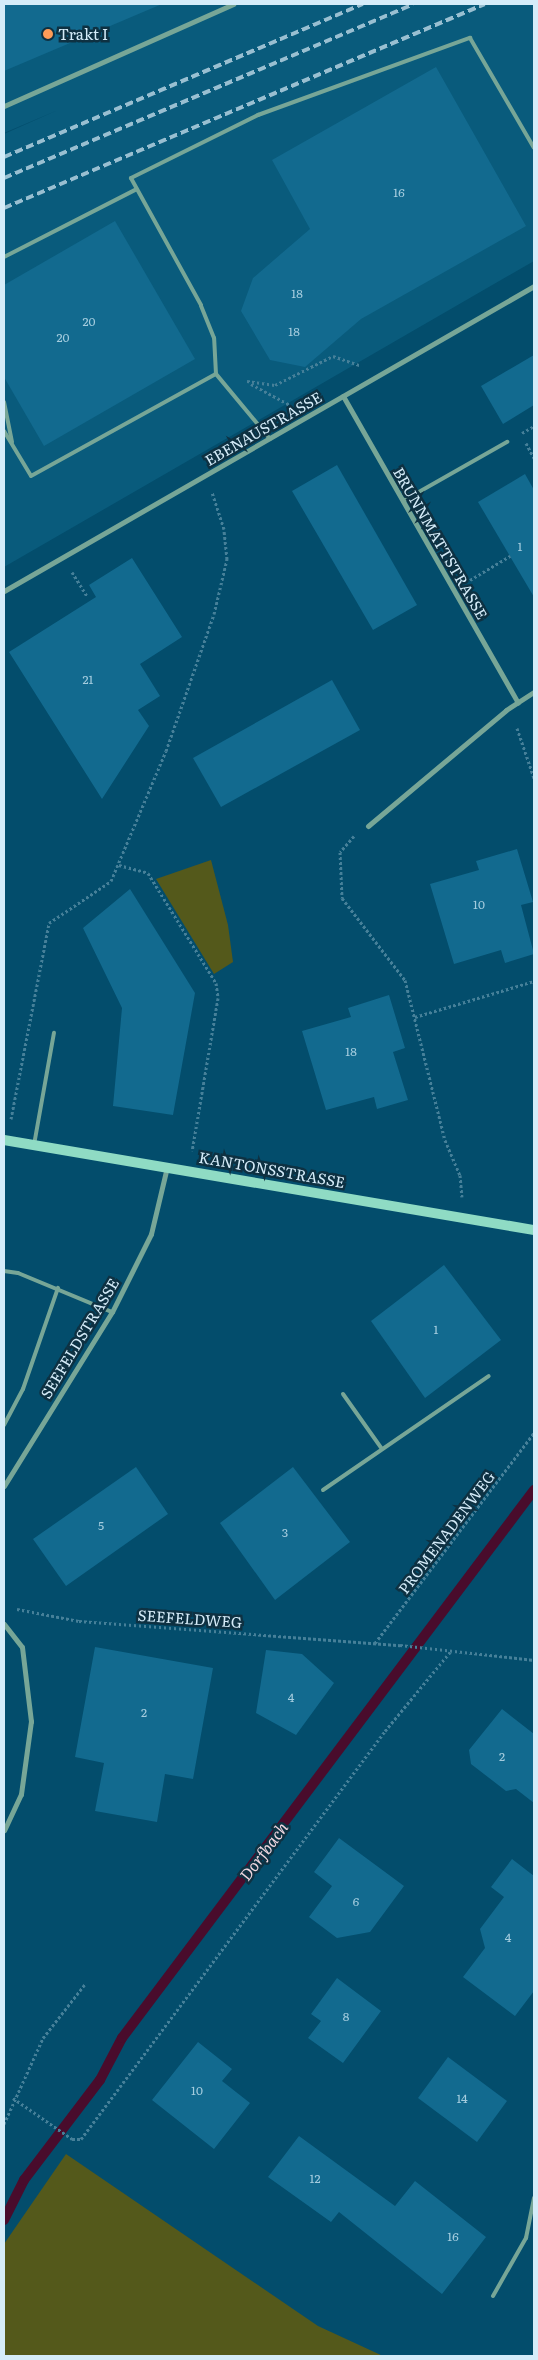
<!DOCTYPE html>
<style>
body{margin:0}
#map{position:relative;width:538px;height:2360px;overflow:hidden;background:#034d6c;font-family:Literata,serif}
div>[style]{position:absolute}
.built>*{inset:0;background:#095b7c}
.green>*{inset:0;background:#54591b}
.stream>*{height:10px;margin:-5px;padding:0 5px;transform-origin:5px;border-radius:5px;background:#490c2c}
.building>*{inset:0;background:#126a8f}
.path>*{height:3px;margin-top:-1.5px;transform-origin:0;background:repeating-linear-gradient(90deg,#468099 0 2.5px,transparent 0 5px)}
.service>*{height:4px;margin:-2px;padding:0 2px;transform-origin:2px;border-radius:2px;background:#77a697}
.minor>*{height:5px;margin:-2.5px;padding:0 2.5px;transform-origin:2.5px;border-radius:2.5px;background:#77a697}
.secondary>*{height:10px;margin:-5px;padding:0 5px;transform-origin:5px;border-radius:5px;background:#8fdbc4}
.rail>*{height:4px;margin-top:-2px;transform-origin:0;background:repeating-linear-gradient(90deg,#99bfd1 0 8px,transparent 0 12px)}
.dots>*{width:14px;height:14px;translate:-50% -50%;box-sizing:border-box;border:2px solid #0e3142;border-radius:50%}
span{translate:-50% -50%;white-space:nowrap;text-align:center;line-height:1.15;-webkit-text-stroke:5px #0e3142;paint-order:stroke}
.number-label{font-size:12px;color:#a4ccde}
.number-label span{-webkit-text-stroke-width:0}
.poi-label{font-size:15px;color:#d5ecf9}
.left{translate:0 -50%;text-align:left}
.street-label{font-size:15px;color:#d5ecf9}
.water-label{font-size:16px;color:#f0d7e0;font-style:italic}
.frame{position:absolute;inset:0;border:5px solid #d5ecf9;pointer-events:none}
</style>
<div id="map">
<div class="built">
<div style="clip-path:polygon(4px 4px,534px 4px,534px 261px,4px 567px,4px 134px,58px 110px,4px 133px)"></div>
</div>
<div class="green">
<div style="clip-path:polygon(211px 860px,228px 925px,233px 962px,214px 974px,156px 879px)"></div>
<div style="clip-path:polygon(66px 2154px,318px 2326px,383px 2356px,4px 2356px,4px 2244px)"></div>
</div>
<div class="stream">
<div style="left:4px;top:2220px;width:45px;rotate:-63.4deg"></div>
<div style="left:24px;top:2180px;width:126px;rotate:-52.8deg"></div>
<div style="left:100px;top:2080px;width:47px;rotate:-62.4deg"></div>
<div style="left:122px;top:2038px;width:686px;rotate:-53.06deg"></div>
</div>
<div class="building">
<div style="clip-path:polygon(4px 4px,162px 4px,4px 71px)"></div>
<div style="clip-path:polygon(436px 67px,526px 226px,361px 319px,305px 367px,270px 360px,241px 311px,253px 278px,310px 229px,272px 160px)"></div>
<div style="clip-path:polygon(115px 221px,195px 359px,44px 446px,4px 377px,4px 285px)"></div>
<div style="clip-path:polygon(534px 355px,534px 405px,503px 424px,481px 386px)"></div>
<div style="clip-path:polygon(337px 465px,417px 605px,373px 630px,292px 491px)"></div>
<div style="clip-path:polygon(525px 474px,534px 490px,534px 597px,478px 502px)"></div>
<div style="clip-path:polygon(132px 558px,182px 637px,140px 664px,160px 696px,138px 710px,149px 726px,102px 799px,9px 652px,96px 597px,89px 585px)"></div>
<div style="clip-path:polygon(332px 680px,360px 730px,221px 807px,193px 758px)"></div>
<div style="clip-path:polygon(517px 849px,533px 902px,521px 905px,534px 954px,505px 963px,501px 950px,454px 964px,430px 884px,479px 870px,476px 861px)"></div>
<div style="clip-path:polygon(130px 889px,195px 993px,173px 1115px,113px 1106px,122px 1008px,83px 928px)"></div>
<div style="clip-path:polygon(389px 995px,405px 1048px,393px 1052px,408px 1100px,377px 1109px,374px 1097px,326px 1110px,302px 1031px,351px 1017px,348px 1008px)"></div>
<div style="clip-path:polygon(444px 1265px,501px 1340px,425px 1398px,371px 1321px)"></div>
<div style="clip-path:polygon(136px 1467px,168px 1514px,66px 1586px,33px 1539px)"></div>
<div style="clip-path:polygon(293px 1467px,350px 1542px,275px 1600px,220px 1523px)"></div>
<div style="clip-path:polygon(95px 1647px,213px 1668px,193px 1779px,165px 1774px,157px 1822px,95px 1811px,104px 1763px,75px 1757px)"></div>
<div style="clip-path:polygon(266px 1650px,302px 1654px,334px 1683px,296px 1735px,256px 1713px)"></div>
<div style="clip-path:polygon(502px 1709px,534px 1734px,534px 1803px,516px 1789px,506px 1791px,471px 1764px,469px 1750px)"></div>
<div style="clip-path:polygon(339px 1838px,404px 1886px,370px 1932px,337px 1938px,309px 1917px,332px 1886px,314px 1872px)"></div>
<div style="clip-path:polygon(512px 1859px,534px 1876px,534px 1991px,515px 2016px,463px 1977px,485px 1948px,480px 1929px,504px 1897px,491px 1887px)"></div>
<div style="clip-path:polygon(337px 1978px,381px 2011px,343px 2063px,308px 2038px,321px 2021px,311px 2014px)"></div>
<div style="clip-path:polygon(198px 2042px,232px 2069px,222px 2081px,250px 2103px,214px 2149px,152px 2100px)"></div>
<div style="clip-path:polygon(448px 2057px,507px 2101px,477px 2142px,418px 2098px)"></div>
<div style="clip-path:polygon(299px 2136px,395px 2206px,415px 2181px,486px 2237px,442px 2294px,339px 2212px,331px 2222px,268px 2177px)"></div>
</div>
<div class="path">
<div style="left:247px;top:381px;width:28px;rotate:8deg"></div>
<div style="left:275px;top:385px;width:65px;rotate:-26.6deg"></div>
<div style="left:333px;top:356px;width:28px;rotate:19deg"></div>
<div style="left:251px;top:384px;width:44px;rotate:28.3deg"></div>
<div style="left:522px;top:433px;width:14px;rotate:-30deg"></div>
<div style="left:526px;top:443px;width:17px;rotate:62deg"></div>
<div style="left:72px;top:572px;width:28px;rotate:58deg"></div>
<div style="left:470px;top:580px;width:47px;rotate:-31deg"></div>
<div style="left:517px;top:728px;width:53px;rotate:71.2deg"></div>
<div style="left:354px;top:836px;width:21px;rotate:131deg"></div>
<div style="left:340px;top:852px;width:46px;rotate:87.5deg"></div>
<div style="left:342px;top:898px;width:103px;rotate:52.5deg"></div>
<div style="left:405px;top:980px;width:165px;rotate:76deg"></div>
<div style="left:445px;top:1140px;width:38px;rotate:67deg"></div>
<div style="left:460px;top:1175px;width:22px;rotate:85deg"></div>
<div style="left:119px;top:865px;width:30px;rotate:15deg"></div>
<div style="left:148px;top:873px;width:129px;rotate:58.3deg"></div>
<div style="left:216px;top:983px;width:15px;rotate:82deg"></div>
<div style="left:218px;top:998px;width:155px;rotate:99.6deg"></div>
<div style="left:415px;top:1017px;width:124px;rotate:-16.8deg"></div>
<div style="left:11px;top:1119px;width:200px;rotate:-79deg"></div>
<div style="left:49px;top:923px;width:75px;rotate:-34.1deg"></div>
<div style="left:111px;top:881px;width:141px;rotate:-67.1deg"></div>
<div style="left:166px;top:751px;width:145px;rotate:-70.7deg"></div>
<div style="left:214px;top:614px;width:57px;rotate:-76.7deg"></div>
<div style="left:227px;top:559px;width:30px;rotate:-96deg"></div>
<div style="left:224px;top:529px;width:39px;rotate:-108deg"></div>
<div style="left:17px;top:1609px;width:63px;rotate:11deg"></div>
<div style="left:79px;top:1621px;width:322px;rotate:4.3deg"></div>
<div style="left:400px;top:1645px;width:135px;rotate:6.4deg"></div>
<div style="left:375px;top:1643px;width:263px;rotate:-52.9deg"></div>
<div style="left:13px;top:2098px;width:72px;rotate:34.8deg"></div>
<div style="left:72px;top:2139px;width:9px"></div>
<div style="left:81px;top:2139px;width:509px;rotate:-53.31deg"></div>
<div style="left:385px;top:1731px;width:104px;rotate:-50.5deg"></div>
<div style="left:4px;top:2124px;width:94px;rotate:-65.6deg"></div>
<div style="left:43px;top:2038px;width:68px;rotate:-52.1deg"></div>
</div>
<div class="service">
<div style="left:4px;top:257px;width:149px;rotate:-27.1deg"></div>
<div style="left:4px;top:402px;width:41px;rotate:78.7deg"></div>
<div style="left:4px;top:431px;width:52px;rotate:59deg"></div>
<div style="left:31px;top:476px;width:211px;rotate:-28.9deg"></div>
<div style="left:270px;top:439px;width:85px;rotate:-129.7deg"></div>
<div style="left:216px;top:374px;width:36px;rotate:-93deg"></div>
<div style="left:214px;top:338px;width:35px;rotate:-112deg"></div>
<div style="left:201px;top:305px;width:145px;rotate:-118.9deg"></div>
<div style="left:131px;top:178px;width:142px;rotate:-26.4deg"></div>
<div style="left:258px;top:115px;width:226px;rotate:-20deg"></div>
<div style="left:470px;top:38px;width:127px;rotate:59.8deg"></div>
<div style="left:403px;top:501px;width:120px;rotate:-29.6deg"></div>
<div style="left:34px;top:1145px;width:114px;rotate:-79.9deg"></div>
<div style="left:4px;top:1271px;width:14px;rotate:8deg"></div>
<div style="left:18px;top:1273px;width:102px;rotate:22.5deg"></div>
<div style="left:343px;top:1394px;width:67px;rotate:54.7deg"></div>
<div style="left:4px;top:1425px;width:41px;rotate:-62.2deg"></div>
<div style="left:23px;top:1389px;width:107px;rotate:-70.9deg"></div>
<div style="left:323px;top:1490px;width:201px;rotate:-34.5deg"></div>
<div style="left:493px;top:2296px;width:67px;rotate:-60.4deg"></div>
<div style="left:526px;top:2238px;width:41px;rotate:-78.7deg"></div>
</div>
<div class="minor">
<div style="left:4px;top:106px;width:251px;rotate:-24deg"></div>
<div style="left:343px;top:396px;width:353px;rotate:60.3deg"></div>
<div style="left:4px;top:591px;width:611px;rotate:-29.92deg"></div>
<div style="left:368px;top:826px;width:180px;rotate:-40deg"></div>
<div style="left:506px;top:710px;width:33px;rotate:-33deg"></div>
<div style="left:4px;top:1486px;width:205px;rotate:-58.2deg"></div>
<div style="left:112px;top:1312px;width:87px;rotate:-63.4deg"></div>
<div style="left:151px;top:1234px;width:69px;rotate:-76.6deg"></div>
<div style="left:4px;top:1624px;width:29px;rotate:52deg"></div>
<div style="left:22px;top:1647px;width:75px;rotate:83.1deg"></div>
<div style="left:31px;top:1721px;width:74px;rotate:97.8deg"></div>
<div style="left:21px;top:1794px;width:40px;rotate:115deg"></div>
</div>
<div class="secondary">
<div style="left:4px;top:1140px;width:538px;rotate:9.64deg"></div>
</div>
<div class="rail">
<div style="left:4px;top:157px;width:390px;rotate:-23.1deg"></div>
<div style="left:4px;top:178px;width:444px;rotate:-23deg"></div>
<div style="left:4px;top:208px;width:522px;rotate:-22.98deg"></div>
</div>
<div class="dots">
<div style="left:48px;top:34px;background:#fe9c58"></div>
</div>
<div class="number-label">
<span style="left:399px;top:193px">16</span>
<span style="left:297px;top:294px">18</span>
<span style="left:89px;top:322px">20</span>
<span style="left:294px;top:332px">18</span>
<span style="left:63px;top:338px">20</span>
<span style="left:520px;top:547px">1</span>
<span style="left:88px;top:680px">21</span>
<span style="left:479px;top:905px">10</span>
<span style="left:351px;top:1052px">18</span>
<span style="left:436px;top:1330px">1</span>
<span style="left:101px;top:1526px">5</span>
<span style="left:285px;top:1533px">3</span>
<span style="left:291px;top:1698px">4</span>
<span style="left:144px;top:1713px">2</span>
<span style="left:502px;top:1757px">2</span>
<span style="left:356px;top:1902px">6</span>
<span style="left:508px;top:1938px">4</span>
<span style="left:346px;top:2017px">8</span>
<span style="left:197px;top:2091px">10</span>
<span style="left:462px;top:2099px">14</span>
<span style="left:315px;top:2179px">12</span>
<span style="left:453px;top:2237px">16</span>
</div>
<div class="poi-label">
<span class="left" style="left:58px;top:34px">Trakt I</span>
</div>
<div class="street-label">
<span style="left:263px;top:428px;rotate:-30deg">EBENAUSTRASSE</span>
<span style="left:441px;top:543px;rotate:60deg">BRUNNMATTSTRASSE</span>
<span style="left:272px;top:1169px;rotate:10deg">KANTONSSTRASSE</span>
<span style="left:79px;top:1338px;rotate:-59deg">SEEFELDSTRASSE</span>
<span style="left:446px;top:1532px;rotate:-53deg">PROMENADENWEG</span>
<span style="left:190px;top:1618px;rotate:4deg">SEEFELDWEG</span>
</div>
<div class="water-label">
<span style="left:263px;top:1851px;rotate:-53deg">Dorfbach</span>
</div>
<div class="frame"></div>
</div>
